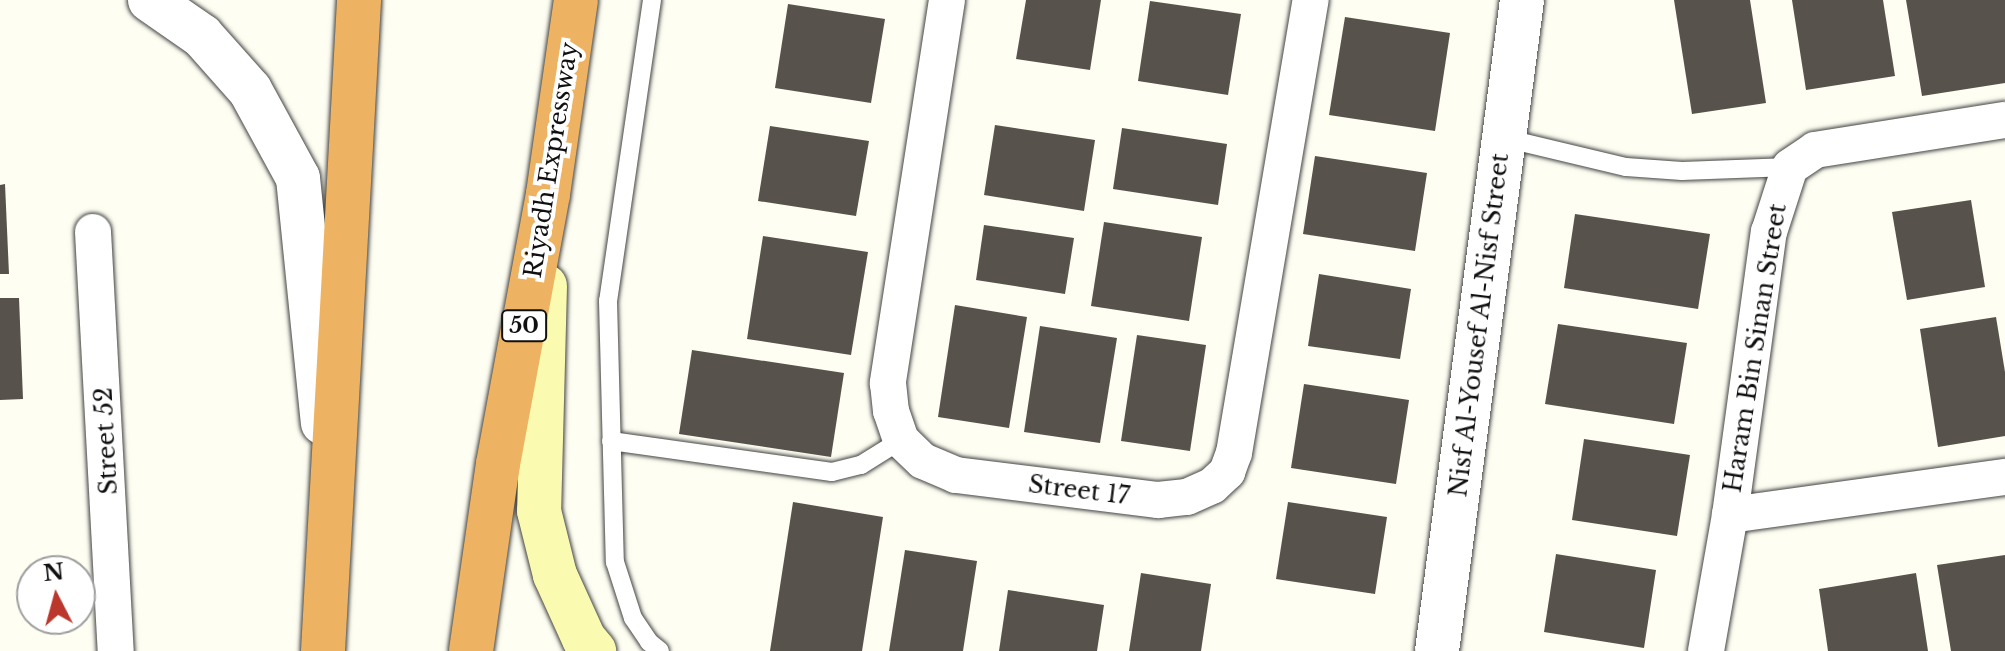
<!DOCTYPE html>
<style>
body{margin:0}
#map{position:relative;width:2005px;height:651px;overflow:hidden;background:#fefef3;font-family:"Libre Baskerville",serif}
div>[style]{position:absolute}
.building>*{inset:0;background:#58524c}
.roads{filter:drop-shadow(0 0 2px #434343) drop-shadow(0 0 2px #434343)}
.service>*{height:18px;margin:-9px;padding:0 9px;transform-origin:9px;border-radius:9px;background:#fff}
.minor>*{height:36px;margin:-18px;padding:0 18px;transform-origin:18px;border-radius:18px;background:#fff}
.tertiary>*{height:44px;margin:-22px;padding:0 22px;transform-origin:22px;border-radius:22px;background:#fff}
.secondary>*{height:44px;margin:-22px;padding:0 22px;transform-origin:22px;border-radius:22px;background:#fafbb1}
.motorway>*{height:44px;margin:-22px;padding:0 22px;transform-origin:22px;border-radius:22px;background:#eeb362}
span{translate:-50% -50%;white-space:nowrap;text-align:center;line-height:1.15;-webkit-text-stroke:8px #fff;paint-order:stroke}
.shield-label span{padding:2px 6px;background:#fff;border:2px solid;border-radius:6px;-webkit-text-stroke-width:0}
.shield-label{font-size:22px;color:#101010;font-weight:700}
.street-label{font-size:24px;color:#101010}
.north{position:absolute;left:16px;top:555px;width:80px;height:80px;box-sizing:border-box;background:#fff;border:2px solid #9f9f9f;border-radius:50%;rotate:354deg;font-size:22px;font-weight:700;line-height:32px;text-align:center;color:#101010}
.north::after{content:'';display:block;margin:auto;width:28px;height:36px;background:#bb372d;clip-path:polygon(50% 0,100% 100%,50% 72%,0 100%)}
</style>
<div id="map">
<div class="building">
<div style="clip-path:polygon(1026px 0,1101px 0,1090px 70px,1016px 59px)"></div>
<div style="clip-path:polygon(1674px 0,1750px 0,1766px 103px,1692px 114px)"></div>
<div style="clip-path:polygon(1792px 0,1883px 0,1895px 76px,1806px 90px)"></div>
<div style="clip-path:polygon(1906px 0,2005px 0,2005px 83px,1922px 96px)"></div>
<div style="clip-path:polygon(1150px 1px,1241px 14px,1228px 95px,1138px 81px)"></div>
<div style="clip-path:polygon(788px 4px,885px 19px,871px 103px,775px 88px)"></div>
<div style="clip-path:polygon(1345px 17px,1450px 33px,1435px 131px,1329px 115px)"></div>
<div style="clip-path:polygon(995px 125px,1095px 140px,1084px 211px,984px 195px)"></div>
<div style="clip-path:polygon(770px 126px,869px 141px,856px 216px,758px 201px)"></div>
<div style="clip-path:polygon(1122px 128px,1227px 144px,1218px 205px,1113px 189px)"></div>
<div style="clip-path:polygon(1315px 156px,1427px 173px,1415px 251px,1303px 234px)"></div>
<div style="clip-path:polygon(5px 184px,9px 274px,0 274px,0 185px)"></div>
<div style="clip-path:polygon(1971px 200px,1985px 287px,1907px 300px,1892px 212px)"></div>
<div style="clip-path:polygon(1575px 214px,1710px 234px,1698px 309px,1564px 288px)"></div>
<div style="clip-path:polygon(1104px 222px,1202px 237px,1189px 321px,1091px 306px)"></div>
<div style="clip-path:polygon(984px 225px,1074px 238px,1065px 294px,976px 280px)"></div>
<div style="clip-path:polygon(763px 236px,868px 252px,851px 355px,747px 339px)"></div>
<div style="clip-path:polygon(1319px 274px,1411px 289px,1400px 359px,1308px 346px)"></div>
<div style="clip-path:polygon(0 298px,19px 298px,23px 399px,0 400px)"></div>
<div style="clip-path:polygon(955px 305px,1027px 317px,1009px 428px,938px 417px)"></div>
<div style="clip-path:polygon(1996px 317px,2005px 372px,2005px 436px,1938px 447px,1920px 329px)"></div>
<div style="clip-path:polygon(1558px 324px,1687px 343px,1674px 424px,1545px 404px)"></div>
<div style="clip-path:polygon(1040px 326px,1117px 338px,1100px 443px,1024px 432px)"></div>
<div style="clip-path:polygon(1137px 335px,1206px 345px,1190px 451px,1121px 441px)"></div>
<div style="clip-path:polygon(692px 350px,844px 373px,831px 457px,679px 434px)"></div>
<div style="clip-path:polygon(1304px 384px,1409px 400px,1396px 484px,1291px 468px)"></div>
<div style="clip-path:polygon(1584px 439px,1690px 455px,1677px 536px,1572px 520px)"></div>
<div style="clip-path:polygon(793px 502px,883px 517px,862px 651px,770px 651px)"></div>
<div style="clip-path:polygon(1288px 502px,1387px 517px,1375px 594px,1276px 579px)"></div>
<div style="clip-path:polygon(905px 550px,977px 561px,963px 651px,889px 651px)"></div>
<div style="clip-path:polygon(1556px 554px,1656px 570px,1644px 648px,1544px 632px)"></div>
<div style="clip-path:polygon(2005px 555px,2005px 651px,1951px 651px,1937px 565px)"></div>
<div style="clip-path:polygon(1141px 573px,1211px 584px,1201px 651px,1129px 651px)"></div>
<div style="clip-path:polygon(1916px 573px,1928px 651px,1828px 651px,1819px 589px)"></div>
<div style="clip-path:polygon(1008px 590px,1104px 605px,1097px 651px,999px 651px)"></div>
</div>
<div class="roads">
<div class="service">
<div style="left:652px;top:0;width:304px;rotate:98.3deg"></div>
<div style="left:608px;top:301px;width:261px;rotate:88.5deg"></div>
<div style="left:615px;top:562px;width:59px;rotate:72.2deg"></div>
<div style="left:633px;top:618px;width:29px;rotate:56deg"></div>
<div style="left:649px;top:642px;width:14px;rotate:39deg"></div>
<div style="left:1504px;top:138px;width:125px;rotate:13.4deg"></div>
<div style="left:1626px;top:167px;width:56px;rotate:4.1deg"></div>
<div style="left:1682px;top:171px;width:108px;rotate:-2.1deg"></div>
<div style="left:611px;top:441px;width:223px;rotate:8deg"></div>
<div style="left:832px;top:472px;width:30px;rotate:-14deg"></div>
<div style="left:861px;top:465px;width:47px;rotate:-32deg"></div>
</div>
<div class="minor">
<div style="left:947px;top:0;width:388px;rotate:98.8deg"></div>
<div style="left:888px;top:383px;width:28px;rotate:84deg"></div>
<div style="left:891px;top:411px;width:31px;rotate:71deg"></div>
<div style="left:901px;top:440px;width:30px;rotate:44deg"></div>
<div style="left:923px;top:461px;width:36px;rotate:23deg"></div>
<div style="left:956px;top:475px;width:204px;rotate:7.1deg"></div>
<div style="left:1158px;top:500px;width:29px;rotate:-6deg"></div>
<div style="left:1187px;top:497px;width:27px;rotate:-24deg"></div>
<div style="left:1212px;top:486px;width:21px;rotate:-43deg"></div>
<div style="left:1227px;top:472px;width:20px;rotate:-70deg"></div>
<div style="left:1234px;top:453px;width:459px;rotate:-80.4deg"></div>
<div style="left:93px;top:232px;width:420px;rotate:86.9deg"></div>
<div style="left:1730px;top:515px;width:278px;rotate:-7.9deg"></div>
<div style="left:1706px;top:651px;width:138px;rotate:-80deg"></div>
<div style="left:1730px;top:515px;width:286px;rotate:-82.2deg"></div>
<div style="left:1769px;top:232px;width:68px;rotate:-72.1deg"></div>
<div style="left:1790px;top:167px;width:30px;rotate:-34deg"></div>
<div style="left:1815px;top:150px;width:192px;rotate:-9deg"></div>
</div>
<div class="tertiary">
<div style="left:150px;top:0;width:63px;rotate:34.7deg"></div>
<div style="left:202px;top:36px;width:72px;rotate:48.4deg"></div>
<div style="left:250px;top:90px;width:100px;rotate:61.4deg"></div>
<div style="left:298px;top:178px;width:246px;rotate:84.2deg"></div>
<div style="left:1437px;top:651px;width:657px;rotate:-82.56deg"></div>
</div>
<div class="secondary">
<div style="left:545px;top:286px;width:225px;rotate:91.5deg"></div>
<div style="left:539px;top:511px;width:66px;rotate:76deg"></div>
<div style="left:555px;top:575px;width:70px;rotate:65.6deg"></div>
<div style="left:584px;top:639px;width:16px;rotate:50deg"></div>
</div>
<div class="motorway">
<div style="left:323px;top:651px;width:652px;rotate:-86.83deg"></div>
<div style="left:471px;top:651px;width:189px;rotate:-81.8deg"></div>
<div style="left:498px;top:464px;width:275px;rotate:-79.5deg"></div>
<div style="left:548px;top:194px;width:196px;rotate:-81.8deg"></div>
</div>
</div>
<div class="shield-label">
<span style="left:524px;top:326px">50</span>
</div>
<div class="street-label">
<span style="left:551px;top:160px;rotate:-81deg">Riyadh Expressway</span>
<span style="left:1479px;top:325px;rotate:-83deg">Nisf Al-Yousef Al-Nisf Street</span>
<span style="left:1755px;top:348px;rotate:-81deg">Haram Bin Sinan Street</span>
<span style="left:106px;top:441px;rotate:-93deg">Street 52</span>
<span style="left:1079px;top:490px;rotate:7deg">Street 17</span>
</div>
<div class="north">N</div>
</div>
